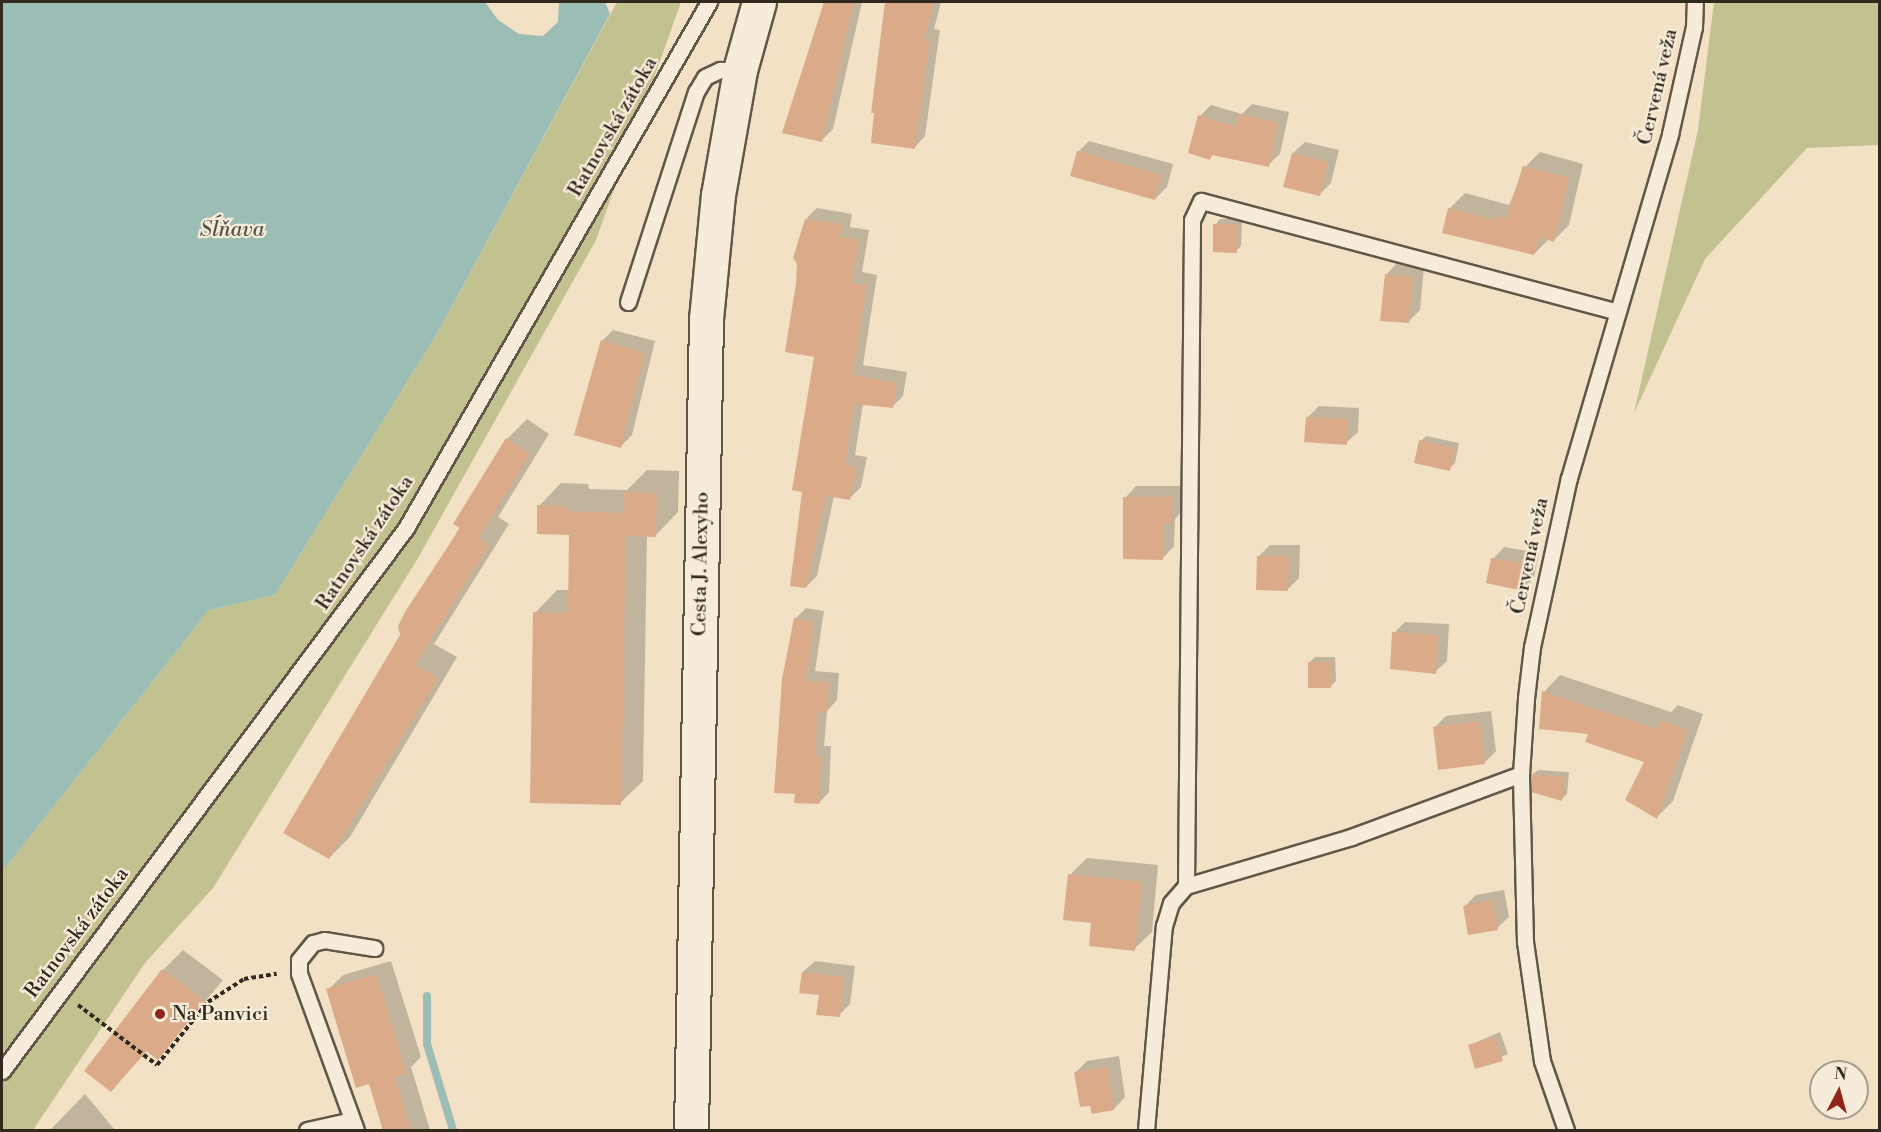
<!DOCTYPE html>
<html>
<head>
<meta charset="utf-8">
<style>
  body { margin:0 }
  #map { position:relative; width:1881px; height:1132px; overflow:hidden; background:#f2e1c5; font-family:"Libre Bodoni",serif }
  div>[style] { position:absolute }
  .green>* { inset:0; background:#c2c190 }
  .water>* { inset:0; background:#9bbdb5 }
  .shadow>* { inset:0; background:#0003 }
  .stream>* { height:8px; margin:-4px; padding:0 4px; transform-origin:4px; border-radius:4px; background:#9bbdb5 }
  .building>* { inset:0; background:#dbaa89 }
  .path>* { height:4px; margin-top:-2px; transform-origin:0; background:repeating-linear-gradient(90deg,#31291e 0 4.5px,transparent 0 7.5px) }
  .roads { filter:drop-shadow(2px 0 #615748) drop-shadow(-2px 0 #615748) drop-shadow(0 2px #615748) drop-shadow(0 -2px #615748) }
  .lane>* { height:15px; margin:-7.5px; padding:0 7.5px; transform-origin:7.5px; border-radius:7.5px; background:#f7ecd9 }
  .secondary>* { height:33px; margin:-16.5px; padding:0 16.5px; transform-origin:16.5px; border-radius:16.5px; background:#f7ecd9 }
  .dots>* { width:16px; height:16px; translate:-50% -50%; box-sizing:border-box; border:3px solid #f7ecd9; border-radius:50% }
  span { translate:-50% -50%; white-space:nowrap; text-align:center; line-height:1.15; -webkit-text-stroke:4.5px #f7ecd9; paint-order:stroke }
  .street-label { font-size:20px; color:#31291e }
  .poi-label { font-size:20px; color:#31291e }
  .left { translate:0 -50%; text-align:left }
  .water-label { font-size:21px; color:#51554b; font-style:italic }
  .frame { position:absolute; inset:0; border:3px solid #31291e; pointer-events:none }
  .north { position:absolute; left:1809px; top:1060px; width:60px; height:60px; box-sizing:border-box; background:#f7ecd9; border:2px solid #a89e8e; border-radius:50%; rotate:6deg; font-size:16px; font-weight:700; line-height:24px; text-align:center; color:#31291e }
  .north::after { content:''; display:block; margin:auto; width:21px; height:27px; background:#8f2418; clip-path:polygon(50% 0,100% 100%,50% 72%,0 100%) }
</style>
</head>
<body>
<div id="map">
  <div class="green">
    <i style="clip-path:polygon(617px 2px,681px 2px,596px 240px,418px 558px,213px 888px,145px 963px,33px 1130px,2px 1130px,2px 872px,209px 610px,275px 595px,438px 332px)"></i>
    <i style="clip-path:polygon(1714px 2px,1879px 2px,1879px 145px,1807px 148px,1705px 259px,1634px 413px,1698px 130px)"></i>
  </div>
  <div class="water">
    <i style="clip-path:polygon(2px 2px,485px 2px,498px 20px,519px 34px,543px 36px,558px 22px,559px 2px,605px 2px,610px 14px,438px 332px,275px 595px,209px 610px,2px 872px)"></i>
  </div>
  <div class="shadow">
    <i style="clip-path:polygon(826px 2px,862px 2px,833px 129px,822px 140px,784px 132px)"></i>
    <i style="clip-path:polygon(887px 2px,941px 2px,934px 29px,940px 30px,925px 136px,915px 147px,872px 111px)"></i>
    <i style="clip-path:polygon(1252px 104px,1289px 112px,1280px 154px,1268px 165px,1214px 154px,1210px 158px,1200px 116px,1211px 105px,1242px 114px)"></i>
    <i style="clip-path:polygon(1089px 141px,1173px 164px,1167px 187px,1155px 199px,1078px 152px)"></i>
    <i style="clip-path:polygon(1305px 142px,1339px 150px,1331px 183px,1319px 195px,1293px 153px)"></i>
    <i style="clip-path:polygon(1540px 152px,1583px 164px,1569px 225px,1554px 240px,1549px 239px,1534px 254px,1444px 232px,1450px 208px,1465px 193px,1509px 205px,1525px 167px)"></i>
    <i style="clip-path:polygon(817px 208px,852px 214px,850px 227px,869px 230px,862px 272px,877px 275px,863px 365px,907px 372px,903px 396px,892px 407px,863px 404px,855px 455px,867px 457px,861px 487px,850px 498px,834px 496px,817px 576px,806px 587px,803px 490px,816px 356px,806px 219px)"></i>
    <i style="clip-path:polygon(1220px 219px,1242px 219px,1241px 246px,1236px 251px,1215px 225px)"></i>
    <i style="clip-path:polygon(1397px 263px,1424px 266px,1420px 310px,1408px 322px,1386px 275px)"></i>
    <i style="clip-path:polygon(613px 330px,655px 341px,632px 435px,621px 446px,602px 341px)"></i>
    <i style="clip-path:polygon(1319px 406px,1359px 408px,1358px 432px,1346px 443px,1307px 418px)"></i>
    <i style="clip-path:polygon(527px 419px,549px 434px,498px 517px,509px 524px,434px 644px,457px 657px,350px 837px,329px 858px,401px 636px,507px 439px)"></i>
    <i style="clip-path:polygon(1426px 436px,1459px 443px,1455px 463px,1449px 469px,1421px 441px)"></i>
    <i style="clip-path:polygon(647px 470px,679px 471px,678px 512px,656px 535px,647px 535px,643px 781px,620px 803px,535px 613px,557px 590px,570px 590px,571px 533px,539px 506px,561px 483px,588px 484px,589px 489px,627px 490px)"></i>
    <i style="clip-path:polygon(1136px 486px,1183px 486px,1183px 510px,1175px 519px,1174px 546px,1163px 558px,1125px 498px)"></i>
    <i style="clip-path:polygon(1270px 545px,1300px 545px,1299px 578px,1288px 589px,1259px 556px)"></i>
    <i style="clip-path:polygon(1504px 547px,1539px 553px,1534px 578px,1523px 589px,1493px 559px)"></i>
    <i style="clip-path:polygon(806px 608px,824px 611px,815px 671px,839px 673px,837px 700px,827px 711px,824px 746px,831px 746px,829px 792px,819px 803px,795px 619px)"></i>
    <i style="clip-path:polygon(1405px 622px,1449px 624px,1447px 661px,1435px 672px,1394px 633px)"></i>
    <i style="clip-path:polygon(1315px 657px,1335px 657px,1336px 681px,1331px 686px,1309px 663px)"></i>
    <i style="clip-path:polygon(1560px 675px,1671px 712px,1678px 705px,1703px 714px,1673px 801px,1657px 817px,1646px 761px,1590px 732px,1541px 728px,1544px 692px)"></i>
    <i style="clip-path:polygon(1491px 711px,1496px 751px,1485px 762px,1434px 728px,1446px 716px)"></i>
    <i style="clip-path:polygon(1538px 770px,1569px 772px,1567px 794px,1562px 799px,1532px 775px)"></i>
    <i style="clip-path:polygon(1087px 858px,1158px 865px,1152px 932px,1134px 949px,1093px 922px,1070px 875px)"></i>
    <i style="clip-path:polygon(1504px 890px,1509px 917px,1497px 928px,1464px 907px,1476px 895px)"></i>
    <i style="clip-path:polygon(183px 950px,223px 980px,158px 1058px,148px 1050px,111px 1090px,86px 1071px,163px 970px)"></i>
    <i style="clip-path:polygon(391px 961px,421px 1057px,411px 1067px,430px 1130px,385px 1130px,370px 1082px,328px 990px,343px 975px)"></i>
    <i style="clip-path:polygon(815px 961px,855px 966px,850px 1004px,839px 1015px,803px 972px)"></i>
    <i style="clip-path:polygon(1500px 1032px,1508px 1054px,1476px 1067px,1470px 1045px)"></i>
    <i style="clip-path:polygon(1119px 1056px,1125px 1097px,1114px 1109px,1076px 1072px,1087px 1061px)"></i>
    <i style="clip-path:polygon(85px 1094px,115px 1130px,50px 1130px,54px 1126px)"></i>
  </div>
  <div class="stream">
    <i style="left:427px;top:996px;width:48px;rotate:90deg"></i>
    <i style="left:427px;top:1044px;width:90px;rotate:73.2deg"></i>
  </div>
  <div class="building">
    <i style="clip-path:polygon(824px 2px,854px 2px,822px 142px,782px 133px)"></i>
    <i style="clip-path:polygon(885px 2px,934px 2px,924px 39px,930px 40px,915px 149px,871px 143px,874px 113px,871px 113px)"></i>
    <i style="clip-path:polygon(1239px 114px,1278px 123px,1269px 167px,1212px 155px,1210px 160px,1188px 153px,1198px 115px,1237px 127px)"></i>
    <i style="clip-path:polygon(1077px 151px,1162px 175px,1155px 200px,1070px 176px)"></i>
    <i style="clip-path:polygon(1292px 153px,1328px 162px,1320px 196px,1283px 187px)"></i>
    <i style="clip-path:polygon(1523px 166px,1569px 178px,1554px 242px,1540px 237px,1534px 255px,1442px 233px,1448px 208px,1495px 220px,1496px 216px,1506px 219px)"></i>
    <i style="clip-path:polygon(805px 219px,842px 224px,840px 237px,859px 240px,852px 283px,867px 285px,853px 375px,897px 383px,893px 408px,854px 404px,845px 465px,857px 467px,850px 500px,826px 496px,806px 588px,790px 586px,802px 492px,792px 490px,814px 357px,785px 352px,796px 283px,797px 264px,793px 258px)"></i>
    <i style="clip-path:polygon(1213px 224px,1237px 224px,1237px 253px,1213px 252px)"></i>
    <i style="clip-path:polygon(1385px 274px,1413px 277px,1409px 323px,1380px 321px)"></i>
    <i style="clip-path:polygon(601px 340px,645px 353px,621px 448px,574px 435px)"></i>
    <i style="clip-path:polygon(1306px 417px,1348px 419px,1347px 445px,1304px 442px)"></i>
    <i style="clip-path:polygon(506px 438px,530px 454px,479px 538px,489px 545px,415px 665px,438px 678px,329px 859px,283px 833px,400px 635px,398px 626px,405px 612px,460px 528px,453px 524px)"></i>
    <i style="clip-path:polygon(1419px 440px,1455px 448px,1450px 471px,1414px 463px)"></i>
    <i style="clip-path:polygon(623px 492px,657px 493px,656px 537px,626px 536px,621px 805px,530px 803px,533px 612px,568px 613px,569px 535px,537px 534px,537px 505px,566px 506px,567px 511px,623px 513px)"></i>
    <i style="clip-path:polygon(1123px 497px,1173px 497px,1172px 523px,1164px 523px,1163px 560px,1123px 559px)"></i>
    <i style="clip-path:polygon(1257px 556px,1289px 556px,1288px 591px,1256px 590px)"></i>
    <i style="clip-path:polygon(1491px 558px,1528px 564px,1523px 591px,1486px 583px)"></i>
    <i style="clip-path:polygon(794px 618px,814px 621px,806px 681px,829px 683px,827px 713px,818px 712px,815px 756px,821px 756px,819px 804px,794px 803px,795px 794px,774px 793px,782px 679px)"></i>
    <i style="clip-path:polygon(1392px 632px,1438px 635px,1436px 674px,1390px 669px)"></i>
    <i style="clip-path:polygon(1308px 662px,1331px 662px,1331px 688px,1308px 688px)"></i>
    <i style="clip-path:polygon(1542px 691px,1657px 729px,1660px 720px,1688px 730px,1657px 819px,1625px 800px,1644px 762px,1585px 742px,1588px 734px,1539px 729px)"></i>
    <i style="clip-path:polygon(1480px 721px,1485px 764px,1438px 770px,1433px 727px)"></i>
    <i style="clip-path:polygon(1531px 774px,1565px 777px,1562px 801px,1531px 792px)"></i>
    <i style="clip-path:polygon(1068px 874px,1142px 882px,1135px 951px,1089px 946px,1091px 923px,1063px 920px)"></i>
    <i style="clip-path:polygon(1493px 900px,1498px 930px,1468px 935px,1463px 906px)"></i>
    <i style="clip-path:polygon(162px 969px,204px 1001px,158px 1060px,146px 1051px,111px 1092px,84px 1071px)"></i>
    <i style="clip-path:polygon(802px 972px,844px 977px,840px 1017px,816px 1015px,819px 995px,799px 993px)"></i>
    <i style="clip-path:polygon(376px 974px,407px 1073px,395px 1077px,411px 1131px,383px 1131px,369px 1084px,356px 1088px,326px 989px)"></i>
    <i style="clip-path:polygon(1495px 1037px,1503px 1061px,1475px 1069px,1468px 1045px)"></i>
    <i style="clip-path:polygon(1108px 1067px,1114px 1110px,1092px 1114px,1090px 1106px,1080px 1107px,1074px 1072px)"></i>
  </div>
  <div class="path">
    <i style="left:78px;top:1005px;width:99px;rotate:37.2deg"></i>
    <i style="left:157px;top:1065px;width:81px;rotate:-51deg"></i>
    <i style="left:208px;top:1002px;width:43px;rotate:-32.6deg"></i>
    <i style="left:244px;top:979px;width:33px;rotate:-9deg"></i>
  </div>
  <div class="roads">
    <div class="lane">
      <i style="left:628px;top:302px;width:221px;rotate:-72.1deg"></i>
      <i style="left:696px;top:92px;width:17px;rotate:-59deg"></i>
      <i style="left:705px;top:77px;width:17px;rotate:-25deg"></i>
      <i style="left:720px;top:70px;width:20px"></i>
      <i style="left:1186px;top:886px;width:666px;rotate:-89.48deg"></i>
      <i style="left:1192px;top:220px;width:21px;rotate:-65deg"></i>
      <i style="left:1201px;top:201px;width:431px;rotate:14.9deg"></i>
      <i style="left:2px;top:1071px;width:677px;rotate:-53.35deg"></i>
      <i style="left:406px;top:528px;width:607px;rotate:-60.06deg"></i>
      <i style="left:307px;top:1130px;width:46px;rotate:-12.5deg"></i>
      <i style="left:356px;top:1130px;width:167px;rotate:-110deg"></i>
      <i style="left:299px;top:973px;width:13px;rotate:-90deg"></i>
      <i style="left:299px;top:960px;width:22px;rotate:-51deg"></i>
      <i style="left:313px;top:943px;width:11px;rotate:-15deg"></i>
      <i style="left:324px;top:940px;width:51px;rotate:9.1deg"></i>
      <i style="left:1146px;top:1130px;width:205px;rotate:-85deg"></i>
      <i style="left:1164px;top:926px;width:24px;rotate:-73deg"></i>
      <i style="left:1171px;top:903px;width:23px;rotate:-49deg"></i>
      <i style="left:1186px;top:886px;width:172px;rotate:-16.5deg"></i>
      <i style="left:1351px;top:837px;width:181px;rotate:-20.3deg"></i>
      <i style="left:1566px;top:1130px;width:73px;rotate:-109.2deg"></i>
      <i style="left:1542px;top:1061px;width:120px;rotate:-98.1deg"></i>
      <i style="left:1525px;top:942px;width:168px;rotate:-91.4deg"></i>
      <i style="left:1521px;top:774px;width:76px;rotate:-86.2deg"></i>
      <i style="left:1526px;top:698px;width:51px;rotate:-83.3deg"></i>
      <i style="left:1532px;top:647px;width:173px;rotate:-77.7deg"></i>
      <i style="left:1569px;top:478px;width:359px;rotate:-73.6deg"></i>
      <i style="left:1670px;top:134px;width:110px;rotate:-77.4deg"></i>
      <i style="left:1694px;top:27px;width:25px;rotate:-88deg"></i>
    </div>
    <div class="secondary">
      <i style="left:691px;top:1130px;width:811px;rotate:-88.94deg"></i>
      <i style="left:706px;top:319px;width:125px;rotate:-84.5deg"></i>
      <i style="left:718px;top:195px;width:127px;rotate:-80deg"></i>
      <i style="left:740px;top:70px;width:71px;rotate:-74.4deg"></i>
    </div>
  </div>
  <div class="dots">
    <i style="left:160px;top:1014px;background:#8f2418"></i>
  </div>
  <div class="street-label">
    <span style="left:1658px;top:87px;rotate:-77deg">Červená veža</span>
    <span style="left:613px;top:127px;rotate:-60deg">Ratnovská zátoka</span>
    <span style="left:365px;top:543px;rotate:-56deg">Ratnovská zátoka</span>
    <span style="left:1530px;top:556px;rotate:-78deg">Červená veža</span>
    <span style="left:701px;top:564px;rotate:-89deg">Cesta J. Alexyho</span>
    <span style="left:77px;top:933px;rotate:-53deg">Ratnovská zátoka</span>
  </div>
  <div class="poi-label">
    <span class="left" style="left:172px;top:1014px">Na Panvici</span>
  </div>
  <div class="water-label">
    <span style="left:232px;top:230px">Sĺňava</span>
  </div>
  <div class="frame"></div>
  <div class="north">N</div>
</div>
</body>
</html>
